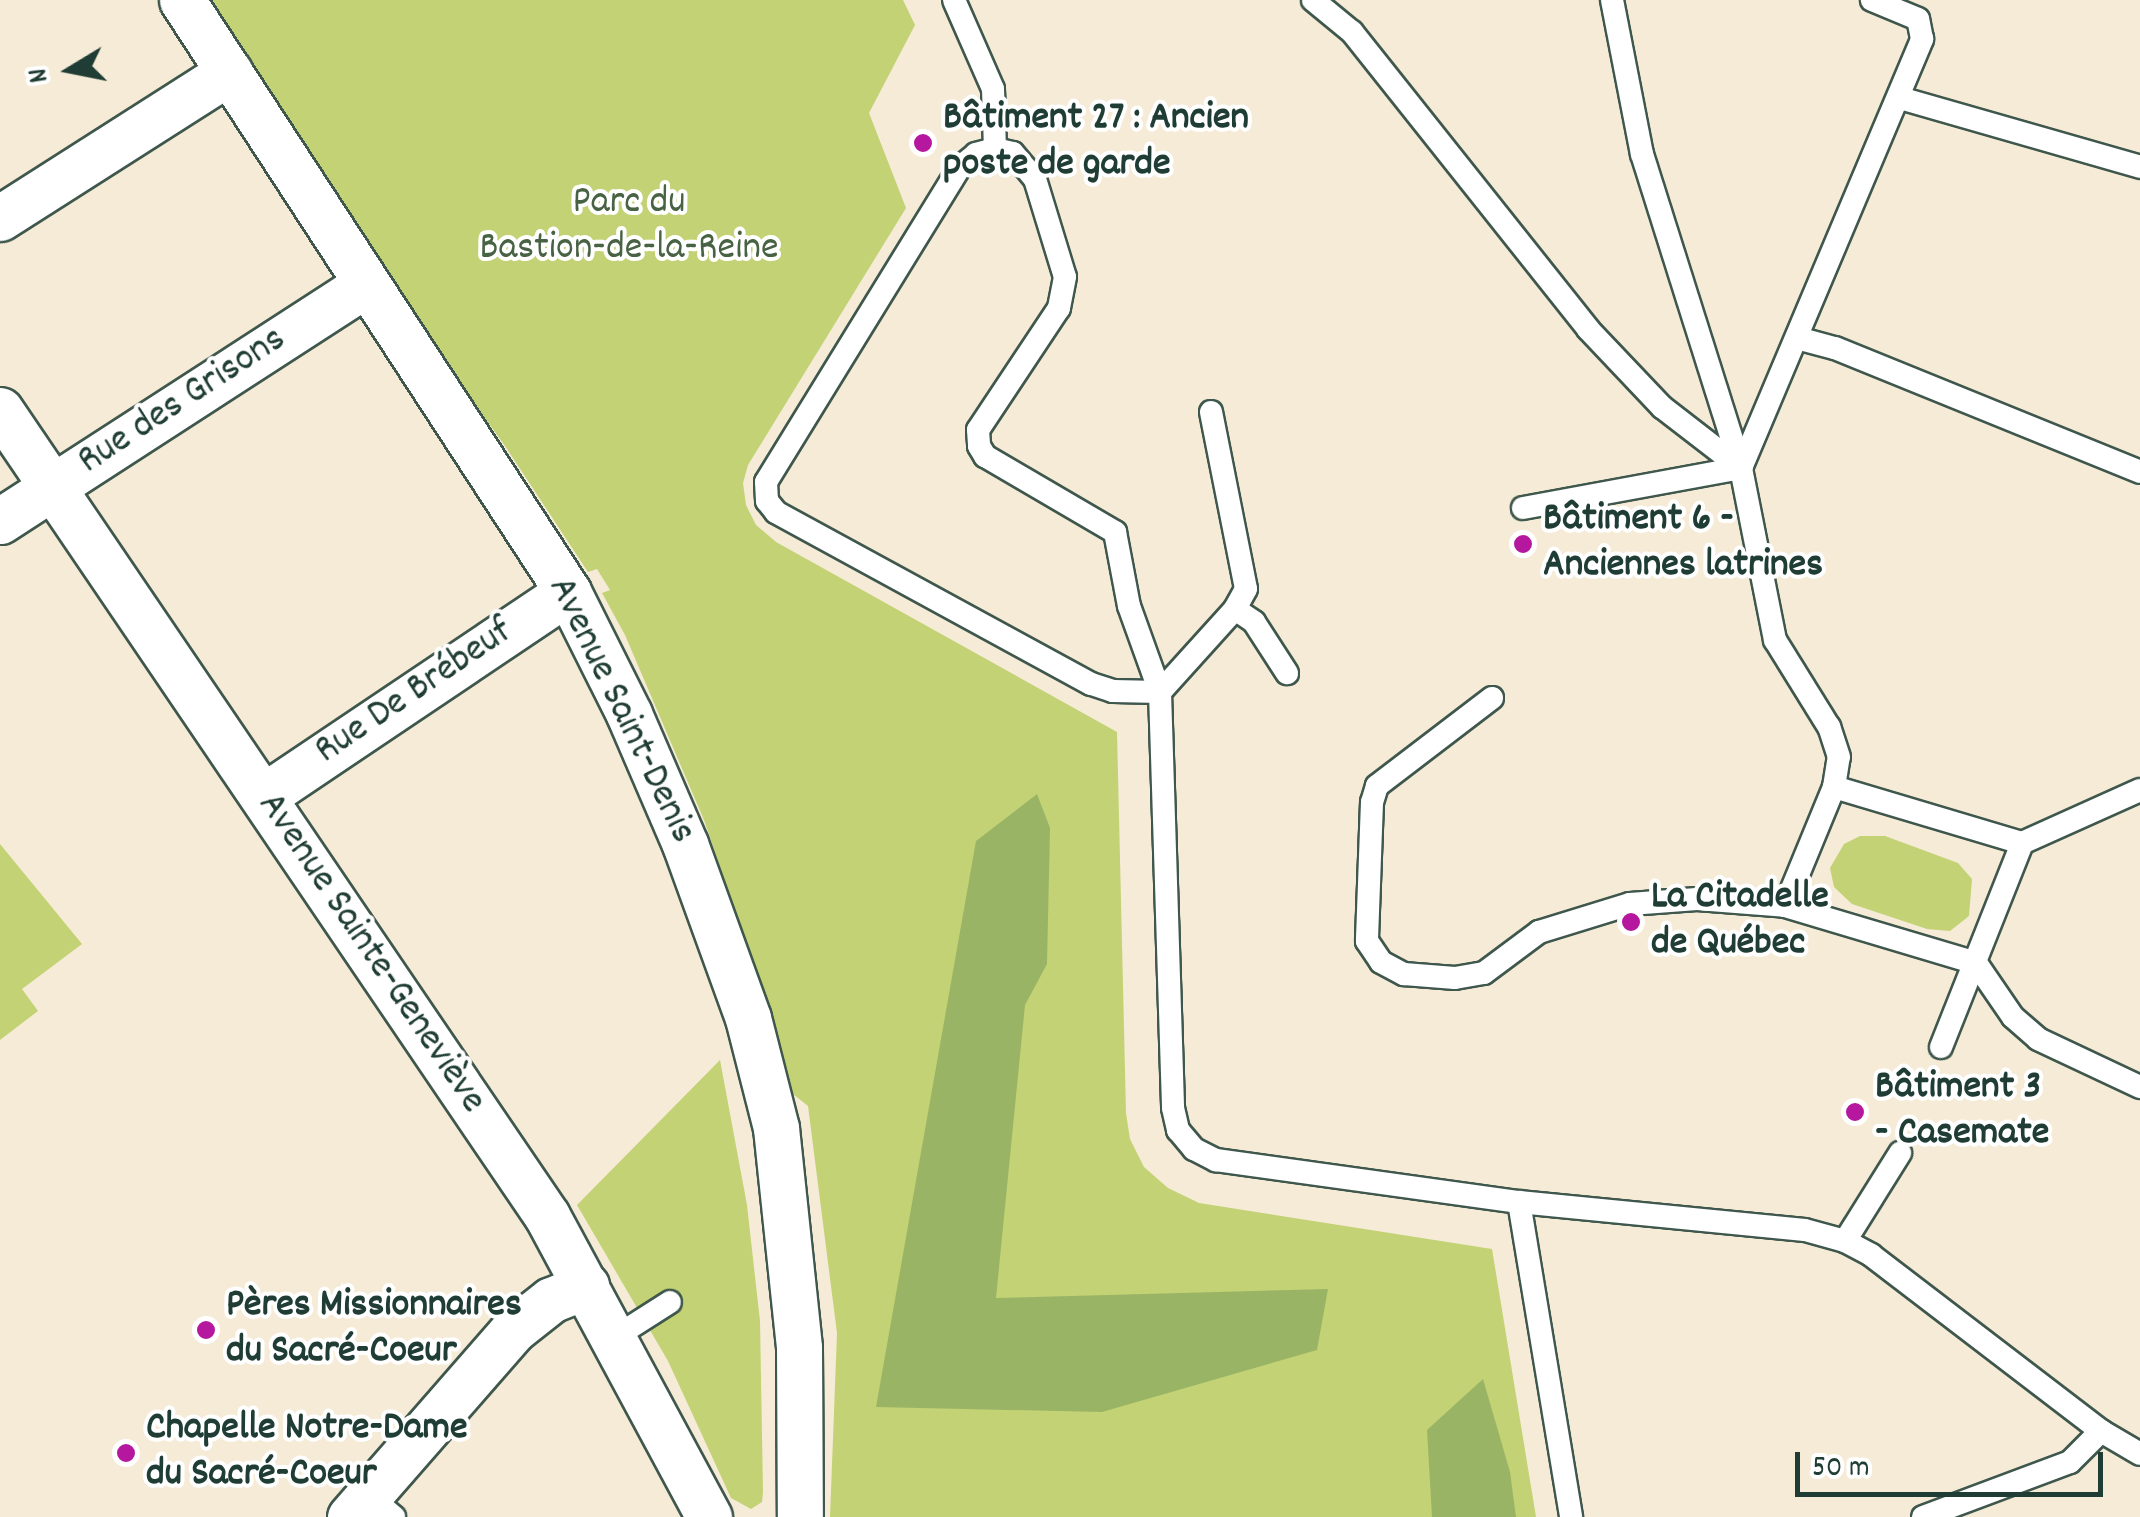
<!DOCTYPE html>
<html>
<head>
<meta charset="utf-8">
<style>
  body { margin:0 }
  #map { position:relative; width:2140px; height:1517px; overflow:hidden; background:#f5ebd7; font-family:Dekko,sans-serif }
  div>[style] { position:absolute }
  .green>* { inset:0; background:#c3d274 }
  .forest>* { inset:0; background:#9ab466 }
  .roads { filter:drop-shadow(2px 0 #3f574c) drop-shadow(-2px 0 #3f574c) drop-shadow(0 2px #3f574c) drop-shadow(0 -2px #3f574c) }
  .service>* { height:22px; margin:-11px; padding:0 11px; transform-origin:11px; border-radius:11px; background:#fff }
  .minor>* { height:45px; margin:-22.5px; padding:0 22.5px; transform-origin:22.5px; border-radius:22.5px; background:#fff }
  .dots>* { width:28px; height:28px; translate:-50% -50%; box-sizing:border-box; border:5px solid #fff; border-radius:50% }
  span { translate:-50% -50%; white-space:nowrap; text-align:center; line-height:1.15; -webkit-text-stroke:8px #fff; paint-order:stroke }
  .poi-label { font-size:40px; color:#1f3d34; font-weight:700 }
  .left { translate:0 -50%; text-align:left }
  .park-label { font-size:40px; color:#486244 }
  .street-label { font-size:40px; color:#1f3d34 }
  .north { position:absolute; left:20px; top:20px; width:100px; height:100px; -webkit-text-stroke:8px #fff; paint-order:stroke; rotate:260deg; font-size:28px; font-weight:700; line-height:40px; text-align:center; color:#1f3d34 }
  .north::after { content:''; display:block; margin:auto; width:35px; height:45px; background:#1f3d34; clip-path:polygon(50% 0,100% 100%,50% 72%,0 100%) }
  .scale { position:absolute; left:1795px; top:1452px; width:308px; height:45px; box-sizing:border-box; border:5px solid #1f3d34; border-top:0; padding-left:12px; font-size:30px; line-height:35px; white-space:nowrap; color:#1f3d34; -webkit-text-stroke:8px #fff; paint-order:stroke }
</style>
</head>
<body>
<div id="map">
  <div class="green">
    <i style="clip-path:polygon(199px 0,903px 0,915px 25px,869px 113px,906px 208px,748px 465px,743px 483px,746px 505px,756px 525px,776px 542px,1117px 732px,1126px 1113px,1130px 1139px,1144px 1167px,1168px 1188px,1199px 1203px,1492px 1249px,1536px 1517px,830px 1517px,837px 1333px,808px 1106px,788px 1090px,775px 1029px,704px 820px,625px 635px,602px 593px,610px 590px,597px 569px,588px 572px,505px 446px,362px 246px)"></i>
    <i style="clip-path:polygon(1860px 836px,1885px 836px,1958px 863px,1972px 879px,1969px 916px,1950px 931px,1927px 929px,1852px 904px,1834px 887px,1830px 868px,1844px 844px)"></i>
    <i style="clip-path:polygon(0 844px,82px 944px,22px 989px,38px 1011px,0 1040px)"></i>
    <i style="clip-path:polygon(720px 1060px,747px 1205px,760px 1321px,763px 1492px,762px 1502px,751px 1509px,731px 1498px,668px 1361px,577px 1205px)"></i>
  </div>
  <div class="forest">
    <i style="clip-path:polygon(1037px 794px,1050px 828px,1047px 964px,1025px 1005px,996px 1298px,1328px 1289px,1317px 1350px,1102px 1412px,876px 1407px,976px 841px)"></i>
    <i style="clip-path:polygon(1483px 1379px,1510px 1472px,1516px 1517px,1432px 1517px,1427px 1430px)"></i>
  </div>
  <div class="roads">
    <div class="service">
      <i style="left:954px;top:0;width:97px;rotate:66.3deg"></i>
      <i style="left:993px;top:89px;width:60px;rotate:88.1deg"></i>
      <i style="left:1313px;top:0;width:50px;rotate:39.4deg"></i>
      <i style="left:1352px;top:32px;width:379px;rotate:51.5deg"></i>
      <i style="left:1588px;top:329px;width:108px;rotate:46.5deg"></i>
      <i style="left:1662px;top:407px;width:100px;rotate:37.7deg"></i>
      <i style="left:1612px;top:0;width:157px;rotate:79deg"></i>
      <i style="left:1642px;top:154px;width:329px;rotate:72.5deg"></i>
      <i style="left:1900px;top:98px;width:250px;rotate:16deg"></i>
      <i style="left:1797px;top:338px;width:39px;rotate:15deg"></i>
      <i style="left:1835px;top:348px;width:329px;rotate:22.1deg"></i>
      <i style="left:1211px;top:412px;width:180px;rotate:78.8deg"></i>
      <i style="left:1246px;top:589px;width:23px;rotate:119deg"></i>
      <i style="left:1235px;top:609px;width:112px;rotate:132.1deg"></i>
      <i style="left:1160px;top:692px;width:47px;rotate:-178.8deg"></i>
      <i style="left:1113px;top:691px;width:23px;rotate:-162deg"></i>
      <i style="left:1091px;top:684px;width:359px;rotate:-151.4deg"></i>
      <i style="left:776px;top:512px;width:14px;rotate:-129deg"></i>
      <i style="left:767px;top:501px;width:19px;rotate:-93deg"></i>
      <i style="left:766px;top:482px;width:369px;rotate:-58.4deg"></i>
      <i style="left:959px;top:168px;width:22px;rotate:-39deg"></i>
      <i style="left:976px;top:154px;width:20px;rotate:-15deg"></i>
      <i style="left:995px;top:149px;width:18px;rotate:13deg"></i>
      <i style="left:1013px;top:153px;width:34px;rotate:50deg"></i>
      <i style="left:1035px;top:179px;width:102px;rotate:73deg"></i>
      <i style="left:1065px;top:277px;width:32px;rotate:101deg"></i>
      <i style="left:1059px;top:308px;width:146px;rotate:123.6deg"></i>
      <i style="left:978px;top:430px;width:16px;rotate:86deg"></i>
      <i style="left:979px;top:446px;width:12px;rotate:59deg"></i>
      <i style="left:985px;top:456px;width:151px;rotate:30.3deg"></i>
      <i style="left:1115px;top:532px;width:75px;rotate:79.3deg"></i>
      <i style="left:1129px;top:606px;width:91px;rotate:70.2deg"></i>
      <i style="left:1160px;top:692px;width:416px;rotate:88.2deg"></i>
      <i style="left:1173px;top:1108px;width:23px;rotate:77deg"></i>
      <i style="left:1178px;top:1130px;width:25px;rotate:50deg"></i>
      <i style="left:1194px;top:1149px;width:25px;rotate:27deg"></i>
      <i style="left:1216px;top:1160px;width:306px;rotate:7.9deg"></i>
      <i style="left:1519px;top:1202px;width:287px;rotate:5.6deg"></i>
      <i style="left:1805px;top:1230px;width:41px;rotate:15.4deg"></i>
      <i style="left:1845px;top:1241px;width:30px;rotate:28deg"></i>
      <i style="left:1871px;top:1255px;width:290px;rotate:37.4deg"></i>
      <i style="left:2101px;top:1431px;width:45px;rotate:30.5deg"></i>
      <i style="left:1523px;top:508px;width:222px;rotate:-10.4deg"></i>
      <i style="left:1235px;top:609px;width:23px;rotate:34deg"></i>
      <i style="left:1254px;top:622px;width:61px;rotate:57.1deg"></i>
      <i style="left:1492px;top:698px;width:145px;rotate:142.6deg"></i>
      <i style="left:1377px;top:786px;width:17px;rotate:107deg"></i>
      <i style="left:1372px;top:802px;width:139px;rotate:92.1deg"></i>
      <i style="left:1367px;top:941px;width:25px;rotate:56deg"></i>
      <i style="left:1381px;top:962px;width:26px;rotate:28deg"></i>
      <i style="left:1404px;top:974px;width:51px;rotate:4.5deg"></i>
      <i style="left:1455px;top:978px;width:29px;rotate:-10deg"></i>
      <i style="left:1484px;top:973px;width:69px;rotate:-36.7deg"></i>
      <i style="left:1539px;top:932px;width:95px;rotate:-17.1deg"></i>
      <i style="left:1630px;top:904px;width:67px;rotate:-4.3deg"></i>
      <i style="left:1697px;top:899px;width:88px;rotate:4.5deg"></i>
      <i style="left:1785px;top:906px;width:199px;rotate:16.6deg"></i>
      <i style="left:1976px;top:963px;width:65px;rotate:55.6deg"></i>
      <i style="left:2013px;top:1017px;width:33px;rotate:41deg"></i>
      <i style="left:2038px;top:1039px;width:113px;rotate:25.2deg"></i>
      <i style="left:1834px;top:787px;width:196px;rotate:16.6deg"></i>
      <i style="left:1785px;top:906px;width:129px;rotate:-67.6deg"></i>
      <i style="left:1834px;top:787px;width:30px;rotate:-81deg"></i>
      <i style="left:1839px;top:757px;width:32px;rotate:-108deg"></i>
      <i style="left:1829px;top:727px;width:102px;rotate:-121.8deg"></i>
      <i style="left:1775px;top:640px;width:175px;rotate:-101.2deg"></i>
      <i style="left:1741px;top:468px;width:466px;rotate:-67.1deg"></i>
      <i style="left:1922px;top:39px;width:20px;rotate:-101deg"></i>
      <i style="left:1918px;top:19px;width:50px;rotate:-157.6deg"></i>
      <i style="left:1941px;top:1047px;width:219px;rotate:-68.3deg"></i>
      <i style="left:2022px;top:843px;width:129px;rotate:-24.2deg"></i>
      <i style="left:1519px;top:1202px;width:319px;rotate:80.6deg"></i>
      <i style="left:1845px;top:1241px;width:104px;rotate:-58deg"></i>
      <i style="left:615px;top:1337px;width:65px;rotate:-32.5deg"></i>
      <i style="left:368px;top:1495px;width:34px;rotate:40deg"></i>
      <i style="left:1923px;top:1517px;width:157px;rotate:-20.5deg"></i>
      <i style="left:2070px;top:1462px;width:44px;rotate:-45deg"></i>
    </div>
    <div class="minor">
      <i style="left:182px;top:0;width:707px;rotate:56.89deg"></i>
      <i style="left:568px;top:592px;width:136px;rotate:63.4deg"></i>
      <i style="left:629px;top:714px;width:142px;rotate:66.7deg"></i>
      <i style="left:685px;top:844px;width:185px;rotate:70.1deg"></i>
      <i style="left:748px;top:1018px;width:114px;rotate:75.7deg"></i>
      <i style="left:776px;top:1128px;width:221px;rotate:84deg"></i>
      <i style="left:799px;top:1348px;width:169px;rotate:89.7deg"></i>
      <i style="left:0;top:218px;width:272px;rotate:-32.5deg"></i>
      <i style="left:0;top:410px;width:974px;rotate:55.84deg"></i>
      <i style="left:547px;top:1216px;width:342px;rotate:61.7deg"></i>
      <i style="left:0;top:521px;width:436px;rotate:-32.9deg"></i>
      <i style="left:264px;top:796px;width:366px;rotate:-33.9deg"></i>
      <i style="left:350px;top:1517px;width:248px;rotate:-48.9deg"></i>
      <i style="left:513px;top:1330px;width:48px;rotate:-38.3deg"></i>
      <i style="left:551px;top:1300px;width:38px;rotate:-22deg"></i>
    </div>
  </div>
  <div class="dots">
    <i style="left:923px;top:143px;background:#b5179e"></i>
    <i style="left:1523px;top:544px;background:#b5179e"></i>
    <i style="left:1631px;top:922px;background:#b5179e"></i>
    <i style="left:1855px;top:1112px;background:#b5179e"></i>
    <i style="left:206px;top:1330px;background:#b5179e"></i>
    <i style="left:126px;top:1453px;background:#b5179e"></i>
  </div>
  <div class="poi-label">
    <span class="left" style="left:943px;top:143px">Bâtiment 27 : Ancien<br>poste de garde</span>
    <span class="left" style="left:1543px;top:544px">Bâtiment 6 -<br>Anciennes latrines</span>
    <span class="left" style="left:1651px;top:922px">La Citadelle<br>de Québec</span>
    <span class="left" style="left:1875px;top:1112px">Bâtiment 3<br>- Casemate</span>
    <span class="left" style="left:226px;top:1330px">Pères Missionnaires<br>du Sacré-Coeur</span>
    <span class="left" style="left:146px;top:1453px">Chapelle Notre-Dame<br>du Sacré-Coeur</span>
  </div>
  <div class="park-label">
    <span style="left:629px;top:227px">Parc du<br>Bastion-de-la-Reine</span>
  </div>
  <div class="street-label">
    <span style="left:183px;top:402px;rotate:-33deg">Rue des Grisons</span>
    <span style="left:415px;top:693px;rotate:-34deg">Rue De Brébeuf</span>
    <span style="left:620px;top:711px;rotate:64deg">Avenue Saint-Denis</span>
    <span style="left:370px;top:954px;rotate:56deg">Avenue Sainte-Geneviève</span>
  </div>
  <div class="north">N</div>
  <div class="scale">50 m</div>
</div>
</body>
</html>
